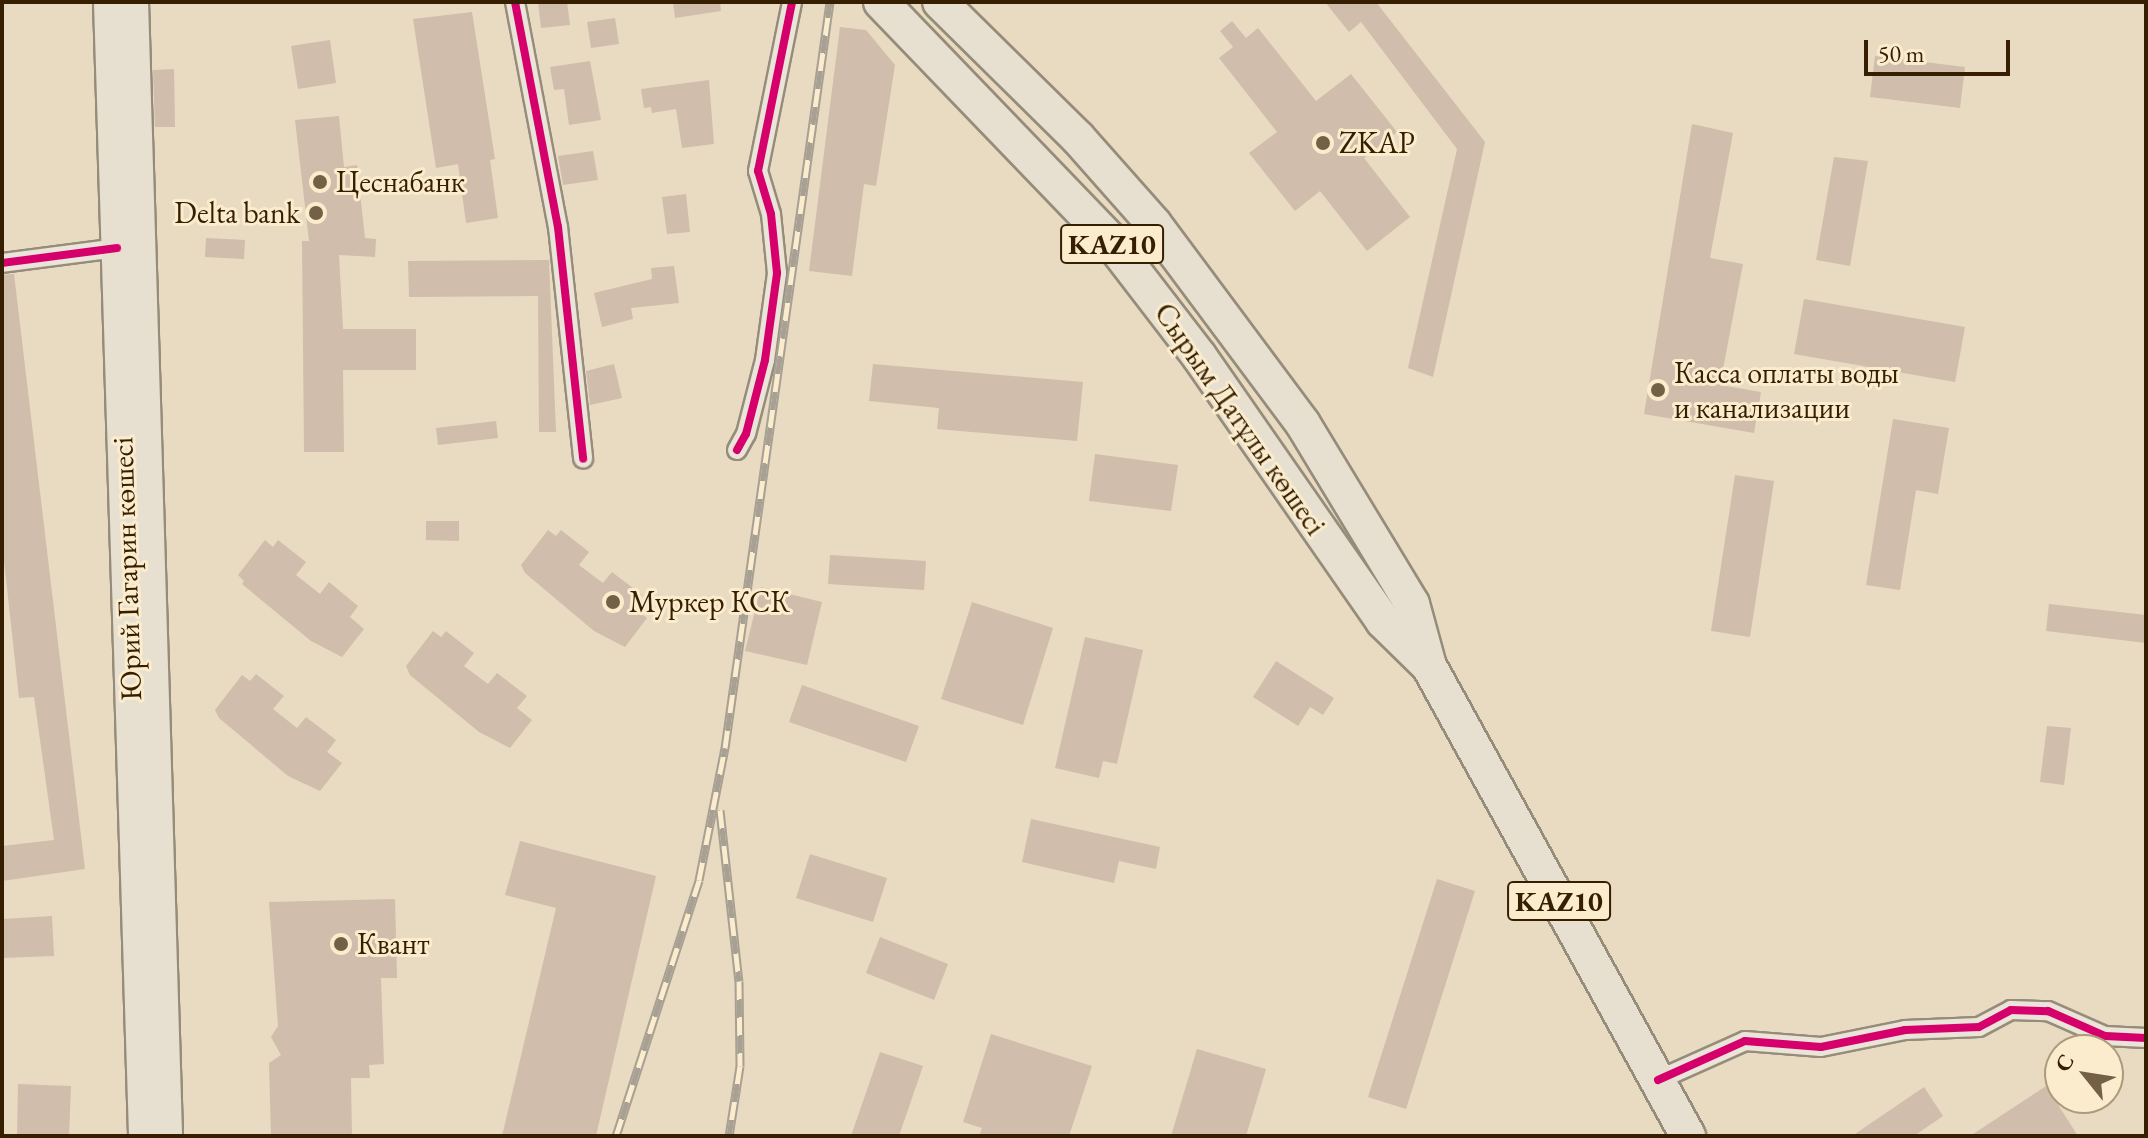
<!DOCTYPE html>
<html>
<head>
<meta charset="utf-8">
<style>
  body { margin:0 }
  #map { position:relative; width:2148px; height:1138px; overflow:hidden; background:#e8dbc2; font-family:"EB Garamond",serif }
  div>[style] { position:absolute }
  .building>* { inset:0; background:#d0bdab }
  .roads { filter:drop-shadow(2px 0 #968c7a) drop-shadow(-2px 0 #968c7a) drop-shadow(0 2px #968c7a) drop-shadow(0 -2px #968c7a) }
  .street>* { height:18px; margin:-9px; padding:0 9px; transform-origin:9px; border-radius:9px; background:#ebe4d8 }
  .primary>* { height:28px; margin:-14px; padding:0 14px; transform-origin:14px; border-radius:14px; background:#e7e0d1 }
  .highway>* { height:34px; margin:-17px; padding:0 17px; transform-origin:17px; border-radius:17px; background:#e7e0d1 }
  .rail>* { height:9px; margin-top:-4.5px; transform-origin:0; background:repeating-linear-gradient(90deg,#faeccd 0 18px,#a7a093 0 36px); box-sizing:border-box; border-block:2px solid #a7a093 }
  .cycleway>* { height:8px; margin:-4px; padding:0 4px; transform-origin:4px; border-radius:4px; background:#d6006c }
  .dots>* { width:22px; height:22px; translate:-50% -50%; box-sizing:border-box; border:4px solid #faeccd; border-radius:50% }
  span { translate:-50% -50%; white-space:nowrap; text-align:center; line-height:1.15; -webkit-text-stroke:6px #faeccd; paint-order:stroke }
  .shield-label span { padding:2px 6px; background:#faeccd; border:2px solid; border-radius:6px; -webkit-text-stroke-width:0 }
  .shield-label { font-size:28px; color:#361e00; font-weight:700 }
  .poi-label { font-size:30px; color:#361e00 }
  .left { translate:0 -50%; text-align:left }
  .right { translate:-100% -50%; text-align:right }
  .street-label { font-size:30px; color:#361e00 }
  .frame { position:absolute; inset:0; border:4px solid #361e00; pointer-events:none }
  .north { position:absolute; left:2044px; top:1034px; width:80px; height:80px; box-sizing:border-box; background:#faeccd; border:2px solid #ac9a7b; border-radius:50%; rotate:300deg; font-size:22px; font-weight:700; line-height:32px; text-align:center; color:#361e00 }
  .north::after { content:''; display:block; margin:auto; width:28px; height:36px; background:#746044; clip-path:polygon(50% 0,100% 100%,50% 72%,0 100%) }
  .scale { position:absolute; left:1864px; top:40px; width:146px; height:36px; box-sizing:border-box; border:4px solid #361e00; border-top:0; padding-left:10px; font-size:24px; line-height:28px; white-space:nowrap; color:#361e00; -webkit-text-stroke:6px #faeccd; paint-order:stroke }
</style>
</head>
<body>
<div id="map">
  <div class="building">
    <i style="clip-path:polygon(538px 2px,567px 2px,570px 25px,541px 28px)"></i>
    <i style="clip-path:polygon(673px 2px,720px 2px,721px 11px,675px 18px)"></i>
    <i style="clip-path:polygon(1325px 2px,1376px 2px,1485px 142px,1433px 377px,1408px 368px,1457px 149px,1361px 22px,1349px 32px)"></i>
    <i style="clip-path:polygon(472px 12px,495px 159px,490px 160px,498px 218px,466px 223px,458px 164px,436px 168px,413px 19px)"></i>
    <i style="clip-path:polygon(615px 18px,619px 44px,591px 48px,587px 22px)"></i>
    <i style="clip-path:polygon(1232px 21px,1246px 38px,1258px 28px,1316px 101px,1351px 74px,1397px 132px,1364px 158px,1410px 217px,1367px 251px,1320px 191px,1295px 211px,1249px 153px,1277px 132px,1219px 58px,1233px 47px,1220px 31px)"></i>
    <i style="clip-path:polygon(840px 27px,866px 30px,895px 65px,876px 186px,864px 184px,852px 276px,809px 271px)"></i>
    <i style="clip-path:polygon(330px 40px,336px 83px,298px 89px,291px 46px)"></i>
    <i style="clip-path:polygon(1875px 56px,1965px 67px,1960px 108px,1870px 97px)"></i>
    <i style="clip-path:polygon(590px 61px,601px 120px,569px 125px,564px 89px,554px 90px,550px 67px)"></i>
    <i style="clip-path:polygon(174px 69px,175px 127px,155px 127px,153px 70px)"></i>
    <i style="clip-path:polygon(709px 80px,714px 144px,682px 148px,676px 109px,652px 113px,651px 107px,644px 108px,641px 89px)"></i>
    <i style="clip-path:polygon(339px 116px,344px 167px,357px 165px,365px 238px,376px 239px,375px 257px,339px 255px,343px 329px,416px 329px,416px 370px,343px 370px,344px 452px,304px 452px,302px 241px,309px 241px,295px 120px)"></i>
    <i style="clip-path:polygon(1692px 124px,1733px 133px,1710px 258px,1743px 264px,1720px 385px,1761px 392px,1754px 433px,1644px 414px)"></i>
    <i style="clip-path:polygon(593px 151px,598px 180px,563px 185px,558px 156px)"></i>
    <i style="clip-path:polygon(1834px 157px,1868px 161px,1850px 266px,1816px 260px)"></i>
    <i style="clip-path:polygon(686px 194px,690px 232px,667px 234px,662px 197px)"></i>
    <i style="clip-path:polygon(206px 238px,245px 240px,244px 259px,205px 257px)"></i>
    <i style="clip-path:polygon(549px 260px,556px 432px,539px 432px,538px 296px,409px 297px,408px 261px)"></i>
    <i style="clip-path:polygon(674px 266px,679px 303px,631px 308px,633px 319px,602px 327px,594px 293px,652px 279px,651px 268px)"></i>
    <i style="clip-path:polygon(14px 274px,85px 869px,2px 881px,2px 846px,54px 840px,34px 697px,19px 698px,2px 542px,2px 275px)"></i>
    <i style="clip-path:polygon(1804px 299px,1965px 327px,1955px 382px,1794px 354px)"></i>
    <i style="clip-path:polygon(614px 364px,622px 398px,590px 405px,586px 371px)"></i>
    <i style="clip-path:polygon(873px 364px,1083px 382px,1077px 441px,937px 429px,939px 408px,869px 401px)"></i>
    <i style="clip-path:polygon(1893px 419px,1949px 428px,1938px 494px,1916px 490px,1900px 590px,1866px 585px)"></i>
    <i style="clip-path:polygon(496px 421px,498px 438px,438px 445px,436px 428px)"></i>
    <i style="clip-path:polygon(1095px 454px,1178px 465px,1171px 511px,1089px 501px)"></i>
    <i style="clip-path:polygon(1735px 475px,1774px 481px,1750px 637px,1711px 631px)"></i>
    <i style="clip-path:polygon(426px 521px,459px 521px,459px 541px,426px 540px)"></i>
    <i style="clip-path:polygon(548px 530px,556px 536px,561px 530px,589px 552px,579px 565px,603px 583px,612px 572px,642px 595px,632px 607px,647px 618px,625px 647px,594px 631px,525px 573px,521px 565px)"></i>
    <i style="clip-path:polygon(265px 540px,273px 547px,278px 540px,306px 562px,296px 575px,320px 594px,329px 582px,358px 606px,350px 617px,364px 629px,342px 657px,311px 641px,242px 584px,244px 581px,238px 575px)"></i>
    <i style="clip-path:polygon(830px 555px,926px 561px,924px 590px,828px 584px)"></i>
    <i style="clip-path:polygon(761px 587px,822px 602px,807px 665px,745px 651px)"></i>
    <i style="clip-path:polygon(972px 602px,1053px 628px,1023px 725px,941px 699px)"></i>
    <i style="clip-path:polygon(2049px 604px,2146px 615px,2146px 643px,2046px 631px)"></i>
    <i style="clip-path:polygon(433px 631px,441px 637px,446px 631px,474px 653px,464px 666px,488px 684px,497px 673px,527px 696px,517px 708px,532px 720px,510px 748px,479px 732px,410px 675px,406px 666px)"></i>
    <i style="clip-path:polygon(1085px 637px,1143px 650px,1117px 764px,1103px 761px,1099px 778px,1055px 768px)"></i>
    <i style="clip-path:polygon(1276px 661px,1334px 698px,1323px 715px,1310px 707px,1298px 726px,1253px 697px)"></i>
    <i style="clip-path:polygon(256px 674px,284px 696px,273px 709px,297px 728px,306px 717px,336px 740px,327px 752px,342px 763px,320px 791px,288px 776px,219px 718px,215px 710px,242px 675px,250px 681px)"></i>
    <i style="clip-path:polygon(802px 685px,919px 726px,906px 762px,789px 722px)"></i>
    <i style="clip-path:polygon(2047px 726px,2071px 728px,2064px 785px,2040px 782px)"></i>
    <i style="clip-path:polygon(1031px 819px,1160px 847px,1156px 869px,1119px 861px,1114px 883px,1022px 862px)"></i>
    <i style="clip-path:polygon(520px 841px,656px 876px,596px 1136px,502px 1136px,556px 908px,505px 895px)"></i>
    <i style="clip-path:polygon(810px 854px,887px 878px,873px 922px,796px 898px)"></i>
    <i style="clip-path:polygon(1437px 879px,1475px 891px,1406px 1109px,1368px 1097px)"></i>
    <i style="clip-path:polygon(395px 899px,397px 978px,381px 978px,384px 1064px,369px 1065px,370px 1078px,351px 1078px,352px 1136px,271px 1136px,269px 1063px,281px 1055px,271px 1037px,278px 1026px,269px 902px)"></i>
    <i style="clip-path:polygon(52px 916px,54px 956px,2px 958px,2px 919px)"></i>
    <i style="clip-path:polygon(880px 937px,948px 964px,934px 1000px,866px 973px)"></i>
    <i style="clip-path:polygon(991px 1034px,1092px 1066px,1069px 1136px,979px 1136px,982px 1128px,963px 1122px)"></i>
    <i style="clip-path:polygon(1197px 1049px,1266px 1069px,1246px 1136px,1171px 1136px)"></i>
    <i style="clip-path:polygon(880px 1052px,923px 1066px,899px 1136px,851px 1136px)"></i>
    <i style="clip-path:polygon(18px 1084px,71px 1086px,69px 1136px,17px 1136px)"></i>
    <i style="clip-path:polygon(2046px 1086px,2078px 1136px,1970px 1136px)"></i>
    <i style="clip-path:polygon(1924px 1087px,1943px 1116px,1914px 1136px,1852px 1136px)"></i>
  </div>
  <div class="roads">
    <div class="street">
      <i style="left:515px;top:2px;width:229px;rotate:79.2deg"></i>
      <i style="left:558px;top:227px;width:233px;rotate:83.8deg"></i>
      <i style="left:2px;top:263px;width:116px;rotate:-7.4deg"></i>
      <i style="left:737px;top:450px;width:18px;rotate:-61deg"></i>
      <i style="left:746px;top:434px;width:76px;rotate:-75.6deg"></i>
      <i style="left:765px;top:360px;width:88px;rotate:-82.1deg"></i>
      <i style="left:777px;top:273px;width:59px;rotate:-95.8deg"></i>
      <i style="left:771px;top:214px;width:45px;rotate:-106.8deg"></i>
      <i style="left:758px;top:171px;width:172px;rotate:-78.6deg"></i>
      <i style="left:1658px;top:1080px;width:95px;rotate:-24.1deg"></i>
      <i style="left:1745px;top:1041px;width:76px;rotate:4.5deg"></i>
      <i style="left:1821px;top:1047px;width:86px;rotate:-11.4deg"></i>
      <i style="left:1905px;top:1030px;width:74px;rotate:-2.3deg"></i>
      <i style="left:1979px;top:1027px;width:36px;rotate:-28deg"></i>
      <i style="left:2011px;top:1010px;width:37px;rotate:2deg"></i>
      <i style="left:2048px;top:1011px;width:62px;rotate:23.7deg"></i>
      <i style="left:2105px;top:1036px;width:41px;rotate:2.8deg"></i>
    </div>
    <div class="primary">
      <i style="left:108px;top:2px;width:1135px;rotate:88.23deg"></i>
      <i style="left:134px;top:2px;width:1135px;rotate:88.28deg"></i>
    </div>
    <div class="highway">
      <i style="left:881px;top:2px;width:329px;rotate:46.1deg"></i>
      <i style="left:1109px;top:239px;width:148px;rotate:52.4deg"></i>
      <i style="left:1199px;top:356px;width:323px;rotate:55.2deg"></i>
      <i style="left:1383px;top:621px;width:64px;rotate:44.4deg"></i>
      <i style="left:940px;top:2px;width:194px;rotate:44.6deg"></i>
      <i style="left:1078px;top:138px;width:115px;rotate:48.5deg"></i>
      <i style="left:1154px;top:224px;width:249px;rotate:53.3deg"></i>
      <i style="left:1303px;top:424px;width:210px;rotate:58.8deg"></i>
      <i style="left:1412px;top:604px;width:64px;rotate:74.7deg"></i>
      <i style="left:1429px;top:666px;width:537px;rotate:61.14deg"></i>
    </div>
  </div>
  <div class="rail">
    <i style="left:720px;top:810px;width:172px;rotate:83.7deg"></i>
    <i style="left:739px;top:981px;width:85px;rotate:89.3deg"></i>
    <i style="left:740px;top:1066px;width:71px;rotate:98.9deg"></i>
    <i style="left:616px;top:1136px;width:269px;rotate:-72deg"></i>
    <i style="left:699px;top:880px;width:135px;rotate:-78.9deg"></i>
    <i style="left:725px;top:748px;width:753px;rotate:-81.99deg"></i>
  </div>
  <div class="cycleway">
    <i style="left:515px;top:2px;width:229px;rotate:79.2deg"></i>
    <i style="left:558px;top:227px;width:233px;rotate:83.8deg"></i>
    <i style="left:2px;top:263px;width:116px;rotate:-7.4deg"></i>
    <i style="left:737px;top:450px;width:18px;rotate:-61deg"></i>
    <i style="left:746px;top:434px;width:76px;rotate:-75.6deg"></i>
    <i style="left:765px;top:360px;width:88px;rotate:-82.1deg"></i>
    <i style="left:777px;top:273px;width:59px;rotate:-95.8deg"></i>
    <i style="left:771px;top:214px;width:45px;rotate:-106.8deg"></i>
    <i style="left:758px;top:171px;width:172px;rotate:-78.6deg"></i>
    <i style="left:1658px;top:1080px;width:95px;rotate:-24.1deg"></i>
    <i style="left:1745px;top:1041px;width:76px;rotate:4.5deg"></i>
    <i style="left:1821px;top:1047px;width:86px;rotate:-11.4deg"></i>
    <i style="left:1905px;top:1030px;width:74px;rotate:-2.3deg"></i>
    <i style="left:1979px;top:1027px;width:36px;rotate:-28deg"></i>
    <i style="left:2011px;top:1010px;width:37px;rotate:2deg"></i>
    <i style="left:2048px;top:1011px;width:62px;rotate:23.7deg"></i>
    <i style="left:2105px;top:1036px;width:41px;rotate:2.8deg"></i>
  </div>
  <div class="dots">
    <i style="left:1323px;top:143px;background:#746044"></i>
    <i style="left:320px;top:182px;background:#746044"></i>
    <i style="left:316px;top:213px;background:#746044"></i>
    <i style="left:1658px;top:390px;background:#746044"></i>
    <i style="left:613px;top:602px;background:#746044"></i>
    <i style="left:341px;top:944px;background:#746044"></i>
  </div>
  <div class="shield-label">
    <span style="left:1112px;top:244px">KAZ10</span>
    <span style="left:1559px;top:901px">KAZ10</span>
  </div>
  <div class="poi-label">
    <span class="left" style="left:1339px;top:143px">ZKAP</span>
    <span class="left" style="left:336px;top:182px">Цеснабанк</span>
    <span class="right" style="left:300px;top:213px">Delta bank</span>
    <span class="left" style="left:1674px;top:390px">Касса оплаты воды<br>и канализации</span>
    <span class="left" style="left:629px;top:602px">Муркер КСК</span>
    <span class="left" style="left:357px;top:944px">Квант</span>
  </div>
  <div class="street-label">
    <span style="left:1240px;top:419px;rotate:55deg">Сырым Датұлы көшесі</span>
    <span style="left:127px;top:569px;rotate:-92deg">Юрий Гагарин көшесі</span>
  </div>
  <div class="frame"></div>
  <div class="north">С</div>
  <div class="scale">50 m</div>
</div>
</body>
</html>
